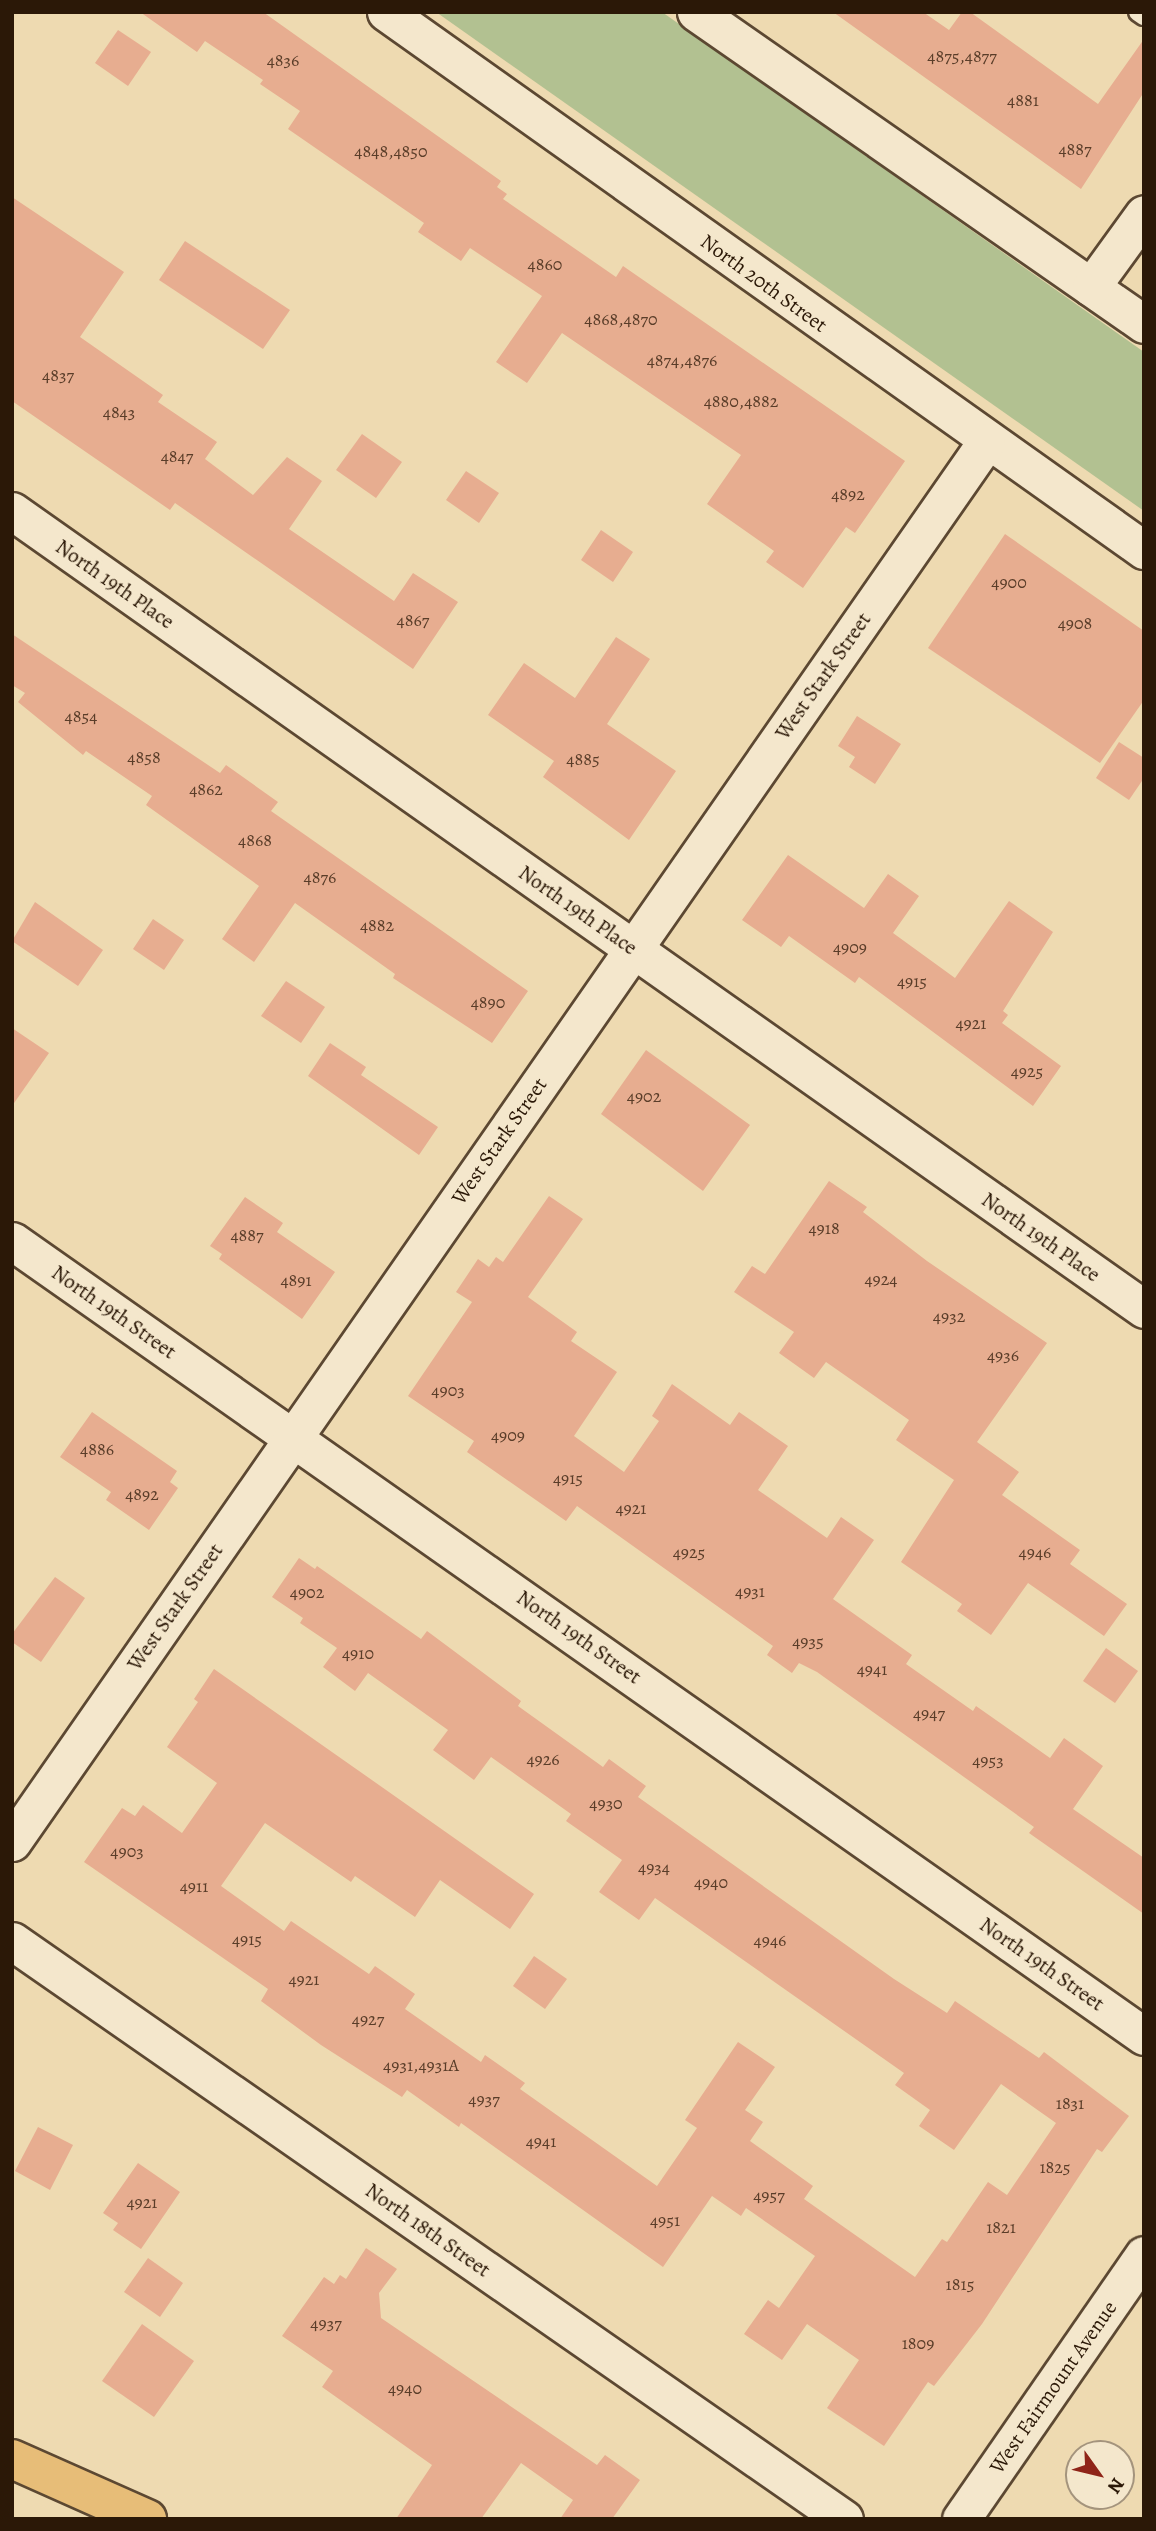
<!DOCTYPE html>
<html>
<head>
<meta charset="utf-8">
<style>
  body { margin:0 }
  #map { position:relative; width:1156px; height:2531px; overflow:hidden; background:#eedab1; font-family:Alegreya,serif }
  div>[style] { position:absolute }
  .green>* { inset:0; background:#b2c191 }
  .building>* { inset:0; background:#e7ad90 }
  .roads { filter:drop-shadow(2px 0 #5c4832) drop-shadow(-2px 0 #5c4832) drop-shadow(0 2px #5c4832) drop-shadow(0 -2px #5c4832) }
  .lane>* { height:18px; margin:-9px; padding:0 9px; transform-origin:9px; border-radius:9px; background:#f4e7cc }
  .street>* { height:37px; margin:-18.5px; padding:0 18.5px; transform-origin:18.5px; border-radius:18.5px; background:#f4e7cc }
  .primary>* { height:38px; margin:-19px; padding:0 19px; transform-origin:19px; border-radius:19px; background:#e7bd78 }
  span { translate:-50% -50%; white-space:nowrap; text-align:center; line-height:1.15; -webkit-text-stroke:5px #f4e7cc; paint-order:stroke }
  .number-label { font-size:18px; color:#5a3d29 }
  .number-label span { -webkit-text-stroke-width:0 }
  .street-label { font-size:21px; color:#2b1807 }
  .frame { position:absolute; inset:0; border:14px solid #2b1807; pointer-events:none }
  .north { position:absolute; left:1065px; top:2440px; width:70px; height:70px; box-sizing:border-box; background:#f4e7cc; border:2px solid #a4947d; border-radius:50%; rotate:124deg; font-size:19px; font-weight:700; line-height:28px; text-align:center; color:#2b1807 }
  .north::after { content:''; display:block; margin:auto; width:24px; height:32px; background:#8f2418; clip-path:polygon(50% 0,100% 100%,50% 72%,0 100%) }
</style>
</head>
<body>
<div id="map">
  <div class="green">
    <i style="clip-path:polygon(436px 12px,662px 12px,1144px 352px,1144px 511px)"></i>
  </div>
  <div class="building">
    <i style="clip-path:polygon(140px 12px,263px 12px,501px 181px,497px 187px,507px 194px,503px 199px,616px 277px,623px 266px,905px 461px,855px 533px,846px 527px,803px 588px,766px 562px,774px 551px,707px 504px,741px 455px,562px 333px,527px 383px,496px 362px,542px 296px,470px 248px,461px 261px,418px 232px,424px 223px,288px 129px,300px 111px,260px 84px,263px 80px,205px 41px,197px 52px)"></i>
    <i style="clip-path:polygon(833px 12px,923px 12px,949px 30px,962px 12px,970px 12px,1098px 104px,1144px 39px,1144px 92px,1081px 189px)"></i>
    <i style="clip-path:polygon(118px 30px,151px 52px,128px 86px,95px 63px)"></i>
    <i style="clip-path:polygon(12px 197px,124px 272px,80px 337px,163px 395px,158px 402px,217px 442px,205px 459px,253px 495px,287px 457px,322px 481px,289px 529px,394px 601px,413px 573px,458px 602px,413px 669px,175px 503px,170px 510px,12px 401px)"></i>
    <i style="clip-path:polygon(185px 241px,290px 310px,263px 349px,159px 280px)"></i>
    <i style="clip-path:polygon(362px 434px,402px 462px,376px 498px,336px 470px)"></i>
    <i style="clip-path:polygon(466px 471px,499px 493px,479px 523px,446px 500px)"></i>
    <i style="clip-path:polygon(601px 530px,633px 552px,613px 582px,581px 560px)"></i>
    <i style="clip-path:polygon(1005px 534px,1144px 631px,1144px 700px,1100px 763px,928px 648px)"></i>
    <i style="clip-path:polygon(12px 634px,220px 773px,226px 765px,278px 802px,271px 811px,528px 991px,492px 1043px,393px 978px,395px 974px,295px 903px,254px 962px,222px 939px,259px 886px,146px 805px,152px 796px,86px 751px,83px 755px,18px 702px,25px 693px,12px 685px)"></i>
    <i style="clip-path:polygon(616px 637px,650px 659px,607px 724px,676px 771px,629px 840px,543px 777px,554px 761px,488px 715px,524px 663px,575px 698px)"></i>
    <i style="clip-path:polygon(857px 716px,901px 744px,875px 784px,849px 767px,855px 757px,838px 746px)"></i>
    <i style="clip-path:polygon(1119px 742px,1144px 758px,1144px 778px,1129px 800px,1096px 778px)"></i>
    <i style="clip-path:polygon(788px 855px,864px 908px,888px 874px,919px 896px,893px 933px,955px 978px,1009px 901px,1053px 932px,1003px 1011px,1008px 1015px,1002px 1023px,1061px 1066px,1033px 1106px,859px 977px,855px 983px,789px 936px,781px 947px,742px 920px)"></i>
    <i style="clip-path:polygon(35px 902px,103px 950px,78px 986px,12px 941px)"></i>
    <i style="clip-path:polygon(153px 919px,184px 940px,164px 970px,133px 949px)"></i>
    <i style="clip-path:polygon(286px 981px,325px 1007px,301px 1043px,261px 1016px)"></i>
    <i style="clip-path:polygon(12px 1028px,49px 1053px,12px 1106px)"></i>
    <i style="clip-path:polygon(330px 1043px,366px 1067px,361px 1075px,438px 1127px,419px 1155px,308px 1076px)"></i>
    <i style="clip-path:polygon(646px 1050px,750px 1125px,703px 1191px,601px 1114px)"></i>
    <i style="clip-path:polygon(829px 1181px,867px 1207px,863px 1212px,927px 1261px,1047px 1343px,977px 1442px,1019px 1472px,1002px 1495px,1080px 1550px,1070px 1564px,1127px 1604px,1104px 1636px,1028px 1583px,991px 1635px,957px 1611px,962px 1604px,901px 1562px,954px 1480px,896px 1440px,909px 1420px,826px 1362px,814px 1378px,779px 1353px,794px 1332px,734px 1292px,752px 1266px,765px 1274px)"></i>
    <i style="clip-path:polygon(549px 1196px,583px 1219px,528px 1297px,577px 1332px,571px 1341px,617px 1372px,574px 1436px,624px 1472px,659px 1421px,652px 1416px,672px 1384px,730px 1425px,739px 1412px,788px 1446px,758px 1490px,827px 1538px,841px 1517px,874px 1540px,833px 1599px,912px 1655px,906px 1664px,973px 1711px,976px 1706px,1050px 1758px,1064px 1738px,1103px 1766px,1073px 1809px,1144px 1858px,1144px 1914px,1029px 1833px,1034px 1827px,817px 1672px,799px 1663px,792px 1673px,767px 1655px,773px 1646px,577px 1506px,566px 1521px,467px 1452px,474px 1441px,408px 1396px,472px 1302px,456px 1292px,478px 1259px,489px 1267px,496px 1257px,503px 1262px)"></i>
    <i style="clip-path:polygon(245px 1197px,283px 1223px,277px 1232px,335px 1272px,302px 1319px,219px 1259px,222px 1254px,210px 1246px)"></i>
    <i style="clip-path:polygon(92px 1412px,177px 1471px,170px 1482px,178px 1488px,149px 1530px,106px 1500px,111px 1492px,60px 1457px)"></i>
    <i style="clip-path:polygon(299px 1558px,315px 1569px,317px 1566px,421px 1639px,427px 1631px,521px 1701px,518px 1706px,603px 1767px,609px 1759px,646px 1786px,638px 1797px,894px 1979px,947px 2013px,955px 2001px,1039px 2058px,1044px 2052px,1129px 2116px,1102px 2152px,1097px 2149px,982px 2324px,934px 2386px,928px 2382px,884px 2446px,827px 2408px,859px 2360px,807px 2324px,782px 2360px,744px 2334px,768px 2300px,779px 2308px,815px 2256px,746px 2208px,741px 2216px,712px 2196px,663px 2267px,461px 2123px,459px 2127px,407px 2090px,402px 2097px,321px 2045px,261px 2001px,268px 1989px,84px 1862px,122px 1808px,135px 1816px,143px 1805px,182px 1833px,217px 1783px,167px 1747px,198px 1702px,194px 1699px,214px 1669px,534px 1894px,510px 1929px,440px 1880px,415px 1917px,355px 1876px,351px 1882px,265px 1823px,221px 1886px,284px 1931px,291px 1921px,369px 1974px,375px 1966px,415px 1994px,405px 2009px,481px 2062px,485px 2055px,525px 2083px,520px 2089px,657px 2186px,697px 2128px,685px 2120px,738px 2042px,775px 2067px,745px 2110px,763px 2122px,750px 2141px,813px 2186px,804px 2199px,915px 2277px,942px 2239px,947px 2242px,988px 2182px,1007px 2195px,1056px 2123px,1001px 2084px,954px 2150px,919px 2126px,930px 2110px,895px 2085px,904px 2073px,655px 1898px,639px 1920px,599px 1892px,622px 1860px,566px 1821px,571px 1814px,491px 1757px,474px 1780px,433px 1750px,448px 1730px,368px 1673px,355px 1691px,323px 1667px,337px 1648px,300px 1623px,303px 1618px,272px 1597px)"></i>
    <i style="clip-path:polygon(55px 1577px,85px 1598px,41px 1662px,12px 1642px,12px 1634px)"></i>
    <i style="clip-path:polygon(1106px 1648px,1138px 1671px,1115px 1703px,1083px 1681px)"></i>
    <i style="clip-path:polygon(534px 1956px,567px 1979px,545px 2009px,513px 1986px)"></i>
    <i style="clip-path:polygon(38px 2127px,73px 2145px,50px 2190px,15px 2171px)"></i>
    <i style="clip-path:polygon(138px 2163px,180px 2192px,141px 2249px,113px 2230px,118px 2223px,103px 2213px)"></i>
    <i style="clip-path:polygon(366px 2248px,397px 2269px,379px 2293px,381px 2318px,597px 2465px,605px 2455px,640px 2480px,612px 2519px,560px 2519px,573px 2500px,521px 2463px,481px 2519px,396px 2519px,432px 2465px,322px 2387px,333px 2371px,282px 2336px,324px 2277px,334px 2284px,340px 2275px,346px 2279px)"></i>
    <i style="clip-path:polygon(148px 2258px,183px 2283px,160px 2317px,124px 2292px)"></i>
    <i style="clip-path:polygon(142px 2324px,194px 2361px,154px 2417px,102px 2381px)"></i>
  </div>
  <div class="roads">
    <div class="lane">
      <i style="left:1138px;top:12px;width:7px;rotate:34deg"></i>
    </div>
    <div class="street">
      <i style="left:386px;top:12px;width:930px;rotate:35.37deg"></i>
      <i style="left:696px;top:12px;width:546px;rotate:34.85deg"></i>
      <i style="left:1091px;top:287px;width:90px;rotate:-54deg"></i>
      <i style="left:12px;top:511px;width:1385px;rotate:35.18deg"></i>
      <i style="left:12px;top:1241px;width:1383px;rotate:35.08deg"></i>
      <i style="left:12px;top:1842px;width:1705px;rotate:-55.17deg"></i>
      <i style="left:12px;top:1941px;width:1013px;rotate:34.79deg"></i>
      <i style="left:961px;top:2519px;width:321px;rotate:-55.3deg"></i>
    </div>
    <div class="primary">
      <i style="left:12px;top:2459px;width:148px;rotate:24deg"></i>
    </div>
  </div>
  <div class="number-label">
    <span style="left:962px;top:56px">4875,4877</span>
    <span style="left:283px;top:60px">4836</span>
    <span style="left:1023px;top:100px">4881</span>
    <span style="left:1075px;top:149px">4887</span>
    <span style="left:391px;top:151px">4848,4850</span>
    <span style="left:545px;top:264px">4860</span>
    <span style="left:621px;top:319px">4868,4870</span>
    <span style="left:682px;top:360px">4874,4876</span>
    <span style="left:58px;top:375px">4837</span>
    <span style="left:741px;top:401px">4880,4882</span>
    <span style="left:119px;top:412px">4843</span>
    <span style="left:177px;top:456px">4847</span>
    <span style="left:848px;top:494px">4892</span>
    <span style="left:1009px;top:582px">4900</span>
    <span style="left:413px;top:620px">4867</span>
    <span style="left:1075px;top:623px">4908</span>
    <span style="left:81px;top:716px">4854</span>
    <span style="left:144px;top:757px">4858</span>
    <span style="left:583px;top:759px">4885</span>
    <span style="left:206px;top:789px">4862</span>
    <span style="left:255px;top:840px">4868</span>
    <span style="left:320px;top:877px">4876</span>
    <span style="left:377px;top:925px">4882</span>
    <span style="left:850px;top:947px">4909</span>
    <span style="left:912px;top:981px">4915</span>
    <span style="left:488px;top:1002px">4890</span>
    <span style="left:971px;top:1023px">4921</span>
    <span style="left:1027px;top:1071px">4925</span>
    <span style="left:644px;top:1096px">4902</span>
    <span style="left:824px;top:1228px">4918</span>
    <span style="left:247px;top:1235px">4887</span>
    <span style="left:881px;top:1279px">4924</span>
    <span style="left:296px;top:1280px">4891</span>
    <span style="left:949px;top:1316px">4932</span>
    <span style="left:1003px;top:1355px">4936</span>
    <span style="left:448px;top:1390px">4903</span>
    <span style="left:508px;top:1435px">4909</span>
    <span style="left:97px;top:1449px">4886</span>
    <span style="left:568px;top:1478px">4915</span>
    <span style="left:142px;top:1494px">4892</span>
    <span style="left:631px;top:1508px">4921</span>
    <span style="left:689px;top:1552px">4925</span>
    <span style="left:1035px;top:1552px">4946</span>
    <span style="left:750px;top:1591px">4931</span>
    <span style="left:307px;top:1592px">4902</span>
    <span style="left:808px;top:1641px">4935</span>
    <span style="left:358px;top:1653px">4910</span>
    <span style="left:872px;top:1669px">4941</span>
    <span style="left:929px;top:1713px">4947</span>
    <span style="left:543px;top:1759px">4926</span>
    <span style="left:988px;top:1760px">4953</span>
    <span style="left:606px;top:1803px">4930</span>
    <span style="left:127px;top:1851px">4903</span>
    <span style="left:654px;top:1867px">4934</span>
    <span style="left:711px;top:1882px">4940</span>
    <span style="left:194px;top:1886px">4911</span>
    <span style="left:247px;top:1939px">4915</span>
    <span style="left:770px;top:1940px">4946</span>
    <span style="left:304px;top:1979px">4921</span>
    <span style="left:368px;top:2019px">4927</span>
    <span style="left:421px;top:2065px">4931,4931A</span>
    <span style="left:484px;top:2099px">4937</span>
    <span style="left:1070px;top:2103px">1831</span>
    <span style="left:541px;top:2141px">4941</span>
    <span style="left:1055px;top:2167px">1825</span>
    <span style="left:769px;top:2195px">4957</span>
    <span style="left:142px;top:2202px">4921</span>
    <span style="left:665px;top:2220px">4951</span>
    <span style="left:1001px;top:2227px">1821</span>
    <span style="left:960px;top:2284px">1815</span>
    <span style="left:326px;top:2323px">4937</span>
    <span style="left:918px;top:2343px">1809</span>
    <span style="left:405px;top:2388px">4940</span>
  </div>
  <div class="street-label">
    <span style="left:764px;top:283px;rotate:36deg">North 20th Street</span>
    <span style="left:115px;top:584px;rotate:35deg">North 19th Place</span>
    <span style="left:823px;top:676px;rotate:-55deg">West Stark Street</span>
    <span style="left:578px;top:910px;rotate:35deg">North 19th Place</span>
    <span style="left:499px;top:1141px;rotate:-55deg">West Stark Street</span>
    <span style="left:1041px;top:1237px;rotate:35deg">North 19th Place</span>
    <span style="left:114px;top:1312px;rotate:35deg">North 19th Street</span>
    <span style="left:175px;top:1607px;rotate:-55deg">West Stark Street</span>
    <span style="left:579px;top:1637px;rotate:35deg">North 19th Street</span>
    <span style="left:1042px;top:1964px;rotate:35deg">North 19th Street</span>
    <span style="left:428px;top:2230px;rotate:35deg">North 18th Street</span>
    <span style="left:1053px;top:2387px;rotate:-55deg">West Fairmount Avenue</span>
  </div>
  <div class="frame"></div>
  <div class="north">N</div>
</div>
</body>
</html>
